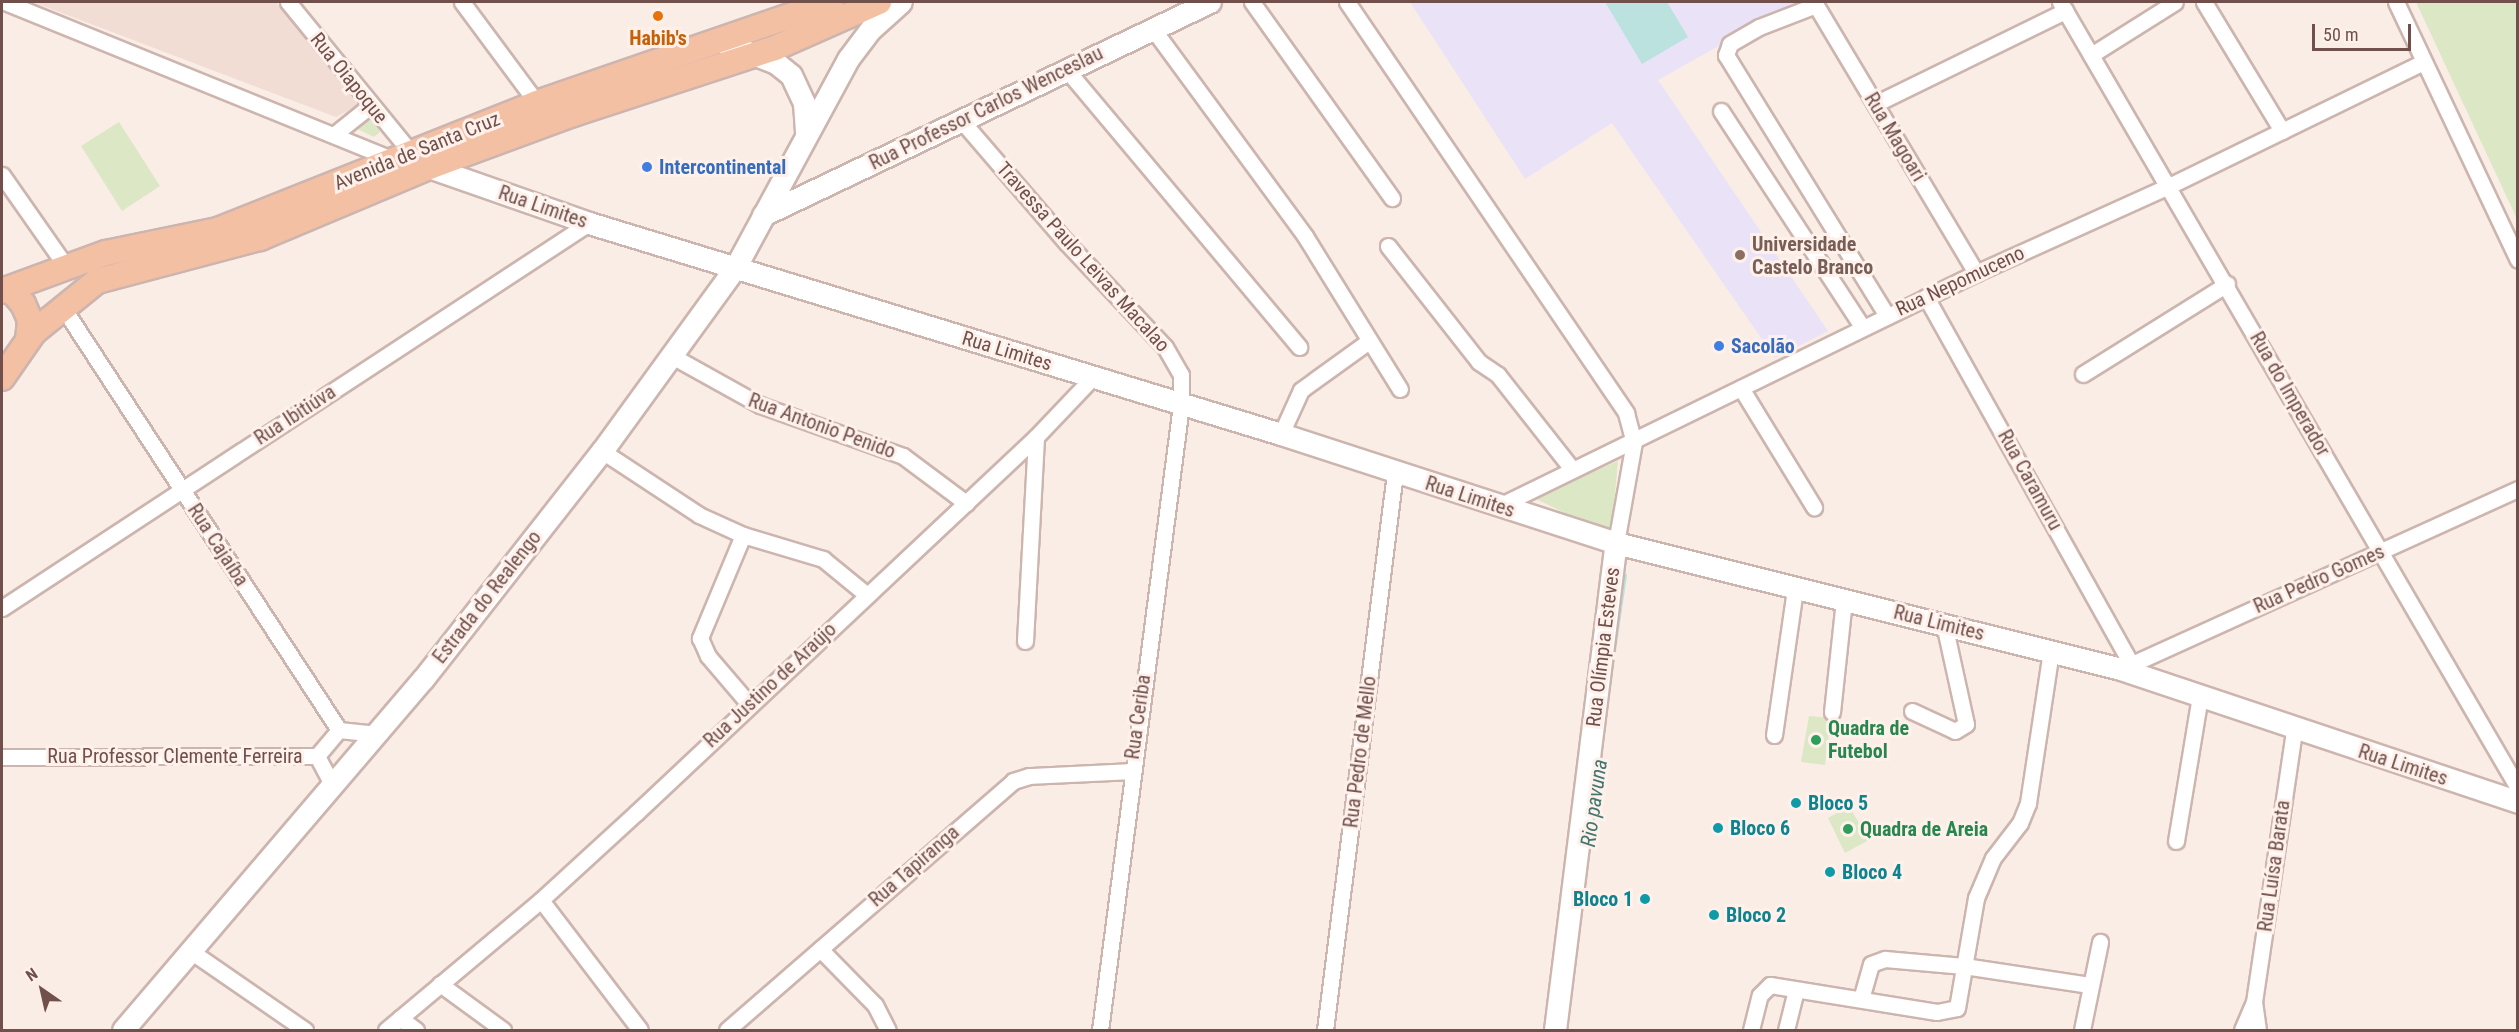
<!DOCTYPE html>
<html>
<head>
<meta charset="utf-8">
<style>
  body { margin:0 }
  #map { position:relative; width:2519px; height:1032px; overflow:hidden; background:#faede5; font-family:"Roboto Condensed",sans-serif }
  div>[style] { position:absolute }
  .residential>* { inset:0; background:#f1ddd4 }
  .education>* { inset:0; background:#eae2f7 }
  .green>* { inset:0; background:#dce7c5 }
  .water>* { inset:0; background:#bbe2de }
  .stream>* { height:4px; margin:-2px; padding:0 2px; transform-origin:2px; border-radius:2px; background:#bbe2de }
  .roads { filter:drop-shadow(2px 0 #cdb5af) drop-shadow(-2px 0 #cdb5af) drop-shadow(0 2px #cdb5af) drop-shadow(0 -2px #cdb5af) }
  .street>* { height:15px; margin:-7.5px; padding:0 7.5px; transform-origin:7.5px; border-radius:7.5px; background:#fff }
  .secondary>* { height:21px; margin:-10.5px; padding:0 10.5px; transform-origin:10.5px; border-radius:10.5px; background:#fff }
  .primary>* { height:24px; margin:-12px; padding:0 12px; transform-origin:12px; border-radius:12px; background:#f4c0a3 }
  .dots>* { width:16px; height:16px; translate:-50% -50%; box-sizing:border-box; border:3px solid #fef1eb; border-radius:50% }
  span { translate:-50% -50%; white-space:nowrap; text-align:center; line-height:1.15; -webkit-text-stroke:6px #fef1eb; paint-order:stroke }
  .food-label { font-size:20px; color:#c56008; font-weight:700 }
  .street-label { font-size:20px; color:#71504c }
  .shop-label { font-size:20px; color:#366cbe; font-weight:700 }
  .left { translate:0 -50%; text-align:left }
  .education-label { font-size:20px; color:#785e54; font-weight:700 }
  .leisure-label { font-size:20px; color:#27864d; font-weight:700 }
  .culture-label { font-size:20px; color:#0d838f; font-weight:700 }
  .right { translate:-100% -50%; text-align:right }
  .water-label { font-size:21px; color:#427670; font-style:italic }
  .frame { position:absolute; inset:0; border:3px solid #71504c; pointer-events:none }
  .north { position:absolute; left:12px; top:960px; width:60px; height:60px; -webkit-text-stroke:4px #fef1eb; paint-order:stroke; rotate:326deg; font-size:16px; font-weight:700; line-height:24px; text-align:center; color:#71504c }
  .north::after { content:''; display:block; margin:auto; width:21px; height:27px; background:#71504c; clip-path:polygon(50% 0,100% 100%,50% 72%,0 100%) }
  .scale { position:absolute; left:2312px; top:24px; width:99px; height:27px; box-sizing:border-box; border:3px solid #71504c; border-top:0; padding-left:8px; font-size:18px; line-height:21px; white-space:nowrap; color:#71504c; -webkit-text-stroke:4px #fef1eb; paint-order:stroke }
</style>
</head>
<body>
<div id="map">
  <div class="residential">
    <i style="clip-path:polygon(33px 2px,276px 2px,359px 105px,336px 117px)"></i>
  </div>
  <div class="education">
    <i style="clip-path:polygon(1410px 2px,1797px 2px,1658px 80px,1828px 331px,1775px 358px,1612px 123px,1525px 179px)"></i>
  </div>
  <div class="green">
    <i style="clip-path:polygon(2416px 2px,2517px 2px,2517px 219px)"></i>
    <i style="clip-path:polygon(368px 112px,380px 132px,374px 137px,352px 126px)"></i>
    <i style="clip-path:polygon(119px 122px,160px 186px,122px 211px,81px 146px)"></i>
    <i style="clip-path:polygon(1618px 461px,1611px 535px,1534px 498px)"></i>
    <i style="clip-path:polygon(1809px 716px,1831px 718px,1825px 765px,1801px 762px)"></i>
    <i style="clip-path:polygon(1849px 806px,1869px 840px,1845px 853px,1828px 818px)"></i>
  </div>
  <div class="water">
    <i style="clip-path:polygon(1605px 2px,1667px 2px,1688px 37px,1642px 64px)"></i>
  </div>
  <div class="stream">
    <i style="left:1607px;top:699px;width:125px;rotate:-81.7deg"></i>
  </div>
  <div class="roads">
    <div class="street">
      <i style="left:5px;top:2px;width:421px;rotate:22.1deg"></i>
      <i style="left:288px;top:2px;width:195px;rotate:50.8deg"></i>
      <i style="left:462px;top:2px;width:126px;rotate:53.4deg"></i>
      <i style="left:1252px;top:2px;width:241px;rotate:54.5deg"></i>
      <i style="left:1347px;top:2px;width:497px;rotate:55.8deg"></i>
      <i style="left:1626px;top:413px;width:30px;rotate:75deg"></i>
      <i style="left:1634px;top:442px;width:103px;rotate:100.1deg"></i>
      <i style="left:1814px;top:2px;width:316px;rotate:59.1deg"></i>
      <i style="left:2060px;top:2px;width:910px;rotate:59.77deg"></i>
      <i style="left:2204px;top:2px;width:151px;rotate:58.8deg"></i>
      <i style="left:2396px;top:2px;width:285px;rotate:64.7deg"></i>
      <i style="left:1816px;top:5px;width:61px;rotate:158.9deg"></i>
      <i style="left:1759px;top:27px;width:34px;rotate:150deg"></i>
      <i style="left:1730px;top:44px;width:12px;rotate:110deg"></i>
      <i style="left:1726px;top:55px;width:307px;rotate:58.3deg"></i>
      <i style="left:1153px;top:29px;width:257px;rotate:53.7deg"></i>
      <i style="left:1305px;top:236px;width:180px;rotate:58.2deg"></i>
      <i style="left:2091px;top:55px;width:99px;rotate:-32.2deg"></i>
      <i style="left:1066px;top:69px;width:363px;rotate:50deg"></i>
      <i style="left:1875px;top:104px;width:212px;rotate:-26.1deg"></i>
      <i style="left:1721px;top:111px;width:259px;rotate:56.8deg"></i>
      <i style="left:961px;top:120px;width:161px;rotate:49.3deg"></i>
      <i style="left:1066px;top:242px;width:144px;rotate:46.7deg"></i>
      <i style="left:1165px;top:347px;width:32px;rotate:60deg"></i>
      <i style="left:1181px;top:375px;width:30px;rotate:90deg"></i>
      <i style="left:1181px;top:405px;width:630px;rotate:97.38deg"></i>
      <i style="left:336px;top:133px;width:43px;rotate:-38.5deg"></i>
      <i style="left:2px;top:175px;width:113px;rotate:55deg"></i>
      <i style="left:1388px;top:246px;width:147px;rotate:51.9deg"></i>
      <i style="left:1479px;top:362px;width:23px;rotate:34deg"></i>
      <i style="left:1498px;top:375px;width:120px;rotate:51.8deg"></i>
      <i style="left:1926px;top:297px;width:420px;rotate:60.8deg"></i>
      <i style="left:62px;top:306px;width:506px;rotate:56.84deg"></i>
      <i style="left:672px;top:356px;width:101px;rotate:29.1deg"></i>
      <i style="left:760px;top:405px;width:152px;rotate:19.6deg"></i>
      <i style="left:903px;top:456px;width:79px;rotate:36.7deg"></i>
      <i style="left:2083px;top:374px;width:170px;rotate:-32deg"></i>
      <i style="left:1741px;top:388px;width:140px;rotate:58.5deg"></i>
      <i style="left:1281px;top:434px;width:48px;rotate:-65.6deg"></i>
      <i style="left:1301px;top:390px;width:84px;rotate:-35.8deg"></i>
      <i style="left:602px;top:451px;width:116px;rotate:33.4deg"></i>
      <i style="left:699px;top:515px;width:48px;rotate:24.4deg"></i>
      <i style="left:743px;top:535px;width:84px;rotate:16.7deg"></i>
      <i style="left:823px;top:559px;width:57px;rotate:39.3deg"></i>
      <i style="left:1499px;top:506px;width:531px;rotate:-26.03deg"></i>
      <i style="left:1976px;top:273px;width:212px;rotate:-24.3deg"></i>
      <i style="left:2169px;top:186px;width:283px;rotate:-26deg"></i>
      <i style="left:743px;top:535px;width:112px;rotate:112.7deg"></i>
      <i style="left:700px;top:638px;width:20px;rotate:66deg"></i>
      <i style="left:708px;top:656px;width:63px;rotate:49.5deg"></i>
      <i style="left:2px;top:608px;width:702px;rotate:-33.26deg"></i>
      <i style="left:1025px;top:641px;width:204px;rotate:-86.9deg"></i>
      <i style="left:2121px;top:669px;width:436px;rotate:-24.4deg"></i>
      <i style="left:1912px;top:711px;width:47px;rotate:24.9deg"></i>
      <i style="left:1955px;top:731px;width:13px;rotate:-32deg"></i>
      <i style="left:1966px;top:724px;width:102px;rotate:-102.4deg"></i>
      <i style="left:1832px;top:712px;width:113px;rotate:-83.9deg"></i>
      <i style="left:339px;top:730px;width:36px;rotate:6deg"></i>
      <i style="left:1774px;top:735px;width:148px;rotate:-81.8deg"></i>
      <i style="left:317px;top:756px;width:34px;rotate:-50deg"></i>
      <i style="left:317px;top:756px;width:32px;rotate:62deg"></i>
      <i style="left:2px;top:757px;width:315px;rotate:-0.2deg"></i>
      <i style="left:2176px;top:841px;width:147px;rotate:-80.6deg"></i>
      <i style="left:541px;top:900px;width:163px;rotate:52.7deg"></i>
      <i style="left:820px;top:949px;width:78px;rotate:45.5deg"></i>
      <i style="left:875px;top:1005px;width:28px;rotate:63deg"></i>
      <i style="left:189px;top:950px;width:141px;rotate:34.6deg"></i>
      <i style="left:440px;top:984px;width:78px;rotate:36.1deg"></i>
      <i style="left:1861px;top:999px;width:36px;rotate:-74deg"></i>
      <i style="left:1871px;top:964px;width:15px;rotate:-20deg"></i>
      <i style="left:1885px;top:959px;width:79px;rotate:5.1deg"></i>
      <i style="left:1964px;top:966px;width:127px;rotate:8.6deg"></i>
      <i style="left:400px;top:1018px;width:20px;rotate:37deg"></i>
      <i style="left:386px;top:1030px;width:202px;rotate:-40deg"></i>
      <i style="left:541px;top:900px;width:129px;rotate:-42.5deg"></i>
      <i style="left:636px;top:813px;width:549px;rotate:-43.23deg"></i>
      <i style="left:1036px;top:437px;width:81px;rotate:-46.5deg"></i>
      <i style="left:727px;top:1030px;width:379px;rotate:-41deg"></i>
      <i style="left:1013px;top:781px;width:17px;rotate:-17deg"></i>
      <i style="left:1029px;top:776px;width:102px;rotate:-2.8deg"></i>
      <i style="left:1325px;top:1030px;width:561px;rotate:-82.84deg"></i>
      <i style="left:1751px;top:1030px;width:36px;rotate:-76deg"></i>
      <i style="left:1760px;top:995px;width:14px;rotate:-45deg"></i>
      <i style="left:1770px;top:985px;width:169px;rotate:9.2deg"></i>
      <i style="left:1937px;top:1012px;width:20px;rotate:-11deg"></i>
      <i style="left:1957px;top:1008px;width:112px;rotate:-80.2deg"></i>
      <i style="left:1976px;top:898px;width:43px;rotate:-67deg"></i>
      <i style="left:1993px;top:858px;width:44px;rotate:-52.4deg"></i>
      <i style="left:2020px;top:823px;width:22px;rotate:-68deg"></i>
      <i style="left:2028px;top:803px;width:154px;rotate:-81.4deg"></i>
      <i style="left:1786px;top:1030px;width:41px;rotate:-76deg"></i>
      <i style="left:2082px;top:1030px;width:90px;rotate:-78.4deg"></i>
      <i style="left:2242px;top:1030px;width:30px;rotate:-67deg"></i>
      <i style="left:2258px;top:1030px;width:28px;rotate:-98deg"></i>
      <i style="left:2254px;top:1002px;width:275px;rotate:-81.6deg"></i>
    </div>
    <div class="secondary">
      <i style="left:722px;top:42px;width:58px;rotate:21.3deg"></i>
      <i style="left:776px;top:63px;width:19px;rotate:39deg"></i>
      <i style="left:791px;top:75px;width:31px;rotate:65deg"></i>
      <i style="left:804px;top:103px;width:29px;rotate:86deg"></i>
      <i style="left:429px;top:167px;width:170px;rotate:19.3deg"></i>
      <i style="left:589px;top:223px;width:723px;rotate:16.96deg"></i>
      <i style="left:1281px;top:434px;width:352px;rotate:18deg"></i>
      <i style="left:1616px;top:543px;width:520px;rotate:14.01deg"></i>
      <i style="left:2121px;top:669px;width:419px;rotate:18.5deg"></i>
      <i style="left:763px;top:215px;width:495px;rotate:-25.5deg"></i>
      <i style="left:123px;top:1030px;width:462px;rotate:-49.5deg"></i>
      <i style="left:423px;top:679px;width:290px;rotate:-51.9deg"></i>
      <i style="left:602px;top:451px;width:226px;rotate:-54deg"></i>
      <i style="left:735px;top:268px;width:238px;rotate:-61.6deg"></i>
      <i style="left:848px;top:59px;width:38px;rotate:-53deg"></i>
      <i style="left:871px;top:29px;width:40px;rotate:-42deg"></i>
      <i style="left:1555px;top:1030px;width:491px;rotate:-82.9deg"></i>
    </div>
    <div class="primary">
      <i style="left:10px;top:289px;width:20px;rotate:49deg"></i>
      <i style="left:23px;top:304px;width:17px;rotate:66deg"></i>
      <i style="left:30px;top:320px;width:19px;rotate:96deg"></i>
      <i style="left:2px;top:291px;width:111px;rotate:-20.1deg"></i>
      <i style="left:106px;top:253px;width:114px;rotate:-11.6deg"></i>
      <i style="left:218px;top:230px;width:343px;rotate:-21.7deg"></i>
      <i style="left:537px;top:103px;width:311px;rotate:-19deg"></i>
      <i style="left:2px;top:378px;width:56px;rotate:-55.2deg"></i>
      <i style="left:34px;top:332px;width:81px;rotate:-39deg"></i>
      <i style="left:97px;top:281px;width:169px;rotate:-14.8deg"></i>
      <i style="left:260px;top:238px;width:183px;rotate:-22.8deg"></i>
      <i style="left:429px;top:167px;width:153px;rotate:-20.2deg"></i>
      <i style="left:573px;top:114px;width:213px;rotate:-18.1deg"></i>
      <i style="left:775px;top:48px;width:114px;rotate:-23.9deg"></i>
    </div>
  </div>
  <div class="dots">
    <i style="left:658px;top:16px;background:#e8710a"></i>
    <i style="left:647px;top:167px;background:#3f7fe0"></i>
    <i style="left:1740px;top:255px;background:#8d6e63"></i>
    <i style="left:1719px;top:346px;background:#3f7fe0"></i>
    <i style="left:1816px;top:740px;background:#2e9e5b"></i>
    <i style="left:1796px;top:803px;background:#0f9aa8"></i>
    <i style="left:1718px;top:828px;background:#0f9aa8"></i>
    <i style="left:1848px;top:829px;background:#2e9e5b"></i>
    <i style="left:1830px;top:872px;background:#0f9aa8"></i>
    <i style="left:1645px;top:899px;background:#0f9aa8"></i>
    <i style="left:1714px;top:915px;background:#0f9aa8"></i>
  </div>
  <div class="food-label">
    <span style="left:658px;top:38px">Habib's</span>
  </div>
  <div class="street-label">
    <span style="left:349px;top:78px;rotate:51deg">Rua Oiapoque</span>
    <span style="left:986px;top:108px;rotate:-26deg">Rua Professor Carlos Wenceslau</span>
    <span style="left:1895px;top:137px;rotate:59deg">Rua Magoari</span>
    <span style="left:417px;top:151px;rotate:-22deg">Avenida de Santa Cruz</span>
    <span style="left:543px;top:207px;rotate:19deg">Rua Limites</span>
    <span style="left:1083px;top:257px;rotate:48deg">Travessa Paulo Leivas Macalao</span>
    <span style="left:1960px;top:281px;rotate:-25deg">Rua Nepomuceno</span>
    <span style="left:1007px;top:351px;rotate:17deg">Rua Limites</span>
    <span style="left:2290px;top:394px;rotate:60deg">Rua do Imperador</span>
    <span style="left:295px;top:415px;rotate:-33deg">Rua Ibitiúva</span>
    <span style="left:822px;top:426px;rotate:20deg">Rua Antonio Penido</span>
    <span style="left:2030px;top:480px;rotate:61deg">Rua Caramuru</span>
    <span style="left:1470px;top:497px;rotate:18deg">Rua Limites</span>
    <span style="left:218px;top:545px;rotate:57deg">Rua Cajaíba</span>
    <span style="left:2319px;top:579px;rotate:-24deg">Rua Pedro Gomes</span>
    <span style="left:487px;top:597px;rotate:-52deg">Estrada do Realengo</span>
    <span style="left:1939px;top:623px;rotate:14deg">Rua Limites</span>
    <span style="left:1603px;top:647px;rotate:-83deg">Rua Olímpia Esteves</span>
    <span style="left:770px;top:685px;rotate:-43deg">Rua Justino de Araújo</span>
    <span style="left:1138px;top:717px;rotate:-82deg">Rua Ceriba</span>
    <span style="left:1360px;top:752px;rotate:-83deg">Rua Pedro de Mello</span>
    <span style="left:175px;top:756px">Rua Professor Clemente Ferreira</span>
    <span style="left:2403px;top:765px;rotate:18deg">Rua Limites</span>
    <span style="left:914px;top:866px;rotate:-41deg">Rua Tapiranga</span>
    <span style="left:2274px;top:866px;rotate:-82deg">Rua Luísa Barata</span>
  </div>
  <div class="shop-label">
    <span class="left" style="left:659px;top:167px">Intercontinental</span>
    <span class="left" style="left:1731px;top:346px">Sacolão</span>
  </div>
  <div class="education-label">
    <span class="left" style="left:1752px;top:256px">Universidade<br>Castelo Branco</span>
  </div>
  <div class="leisure-label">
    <span class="left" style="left:1828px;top:740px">Quadra de<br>Futebol</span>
    <span class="left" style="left:1860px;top:829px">Quadra de Areia</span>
  </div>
  <div class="culture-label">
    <span class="left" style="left:1808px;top:803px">Bloco 5</span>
    <span class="left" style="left:1730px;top:828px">Bloco 6</span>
    <span class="left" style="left:1842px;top:872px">Bloco 4</span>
    <span class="right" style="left:1633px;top:899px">Bloco 1</span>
    <span class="left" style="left:1726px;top:915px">Bloco 2</span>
  </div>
  <div class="water-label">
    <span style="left:1594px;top:803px;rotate:-82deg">Rio pavuna</span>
  </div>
  <div class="frame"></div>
  <div class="north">N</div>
  <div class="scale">50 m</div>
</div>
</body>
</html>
